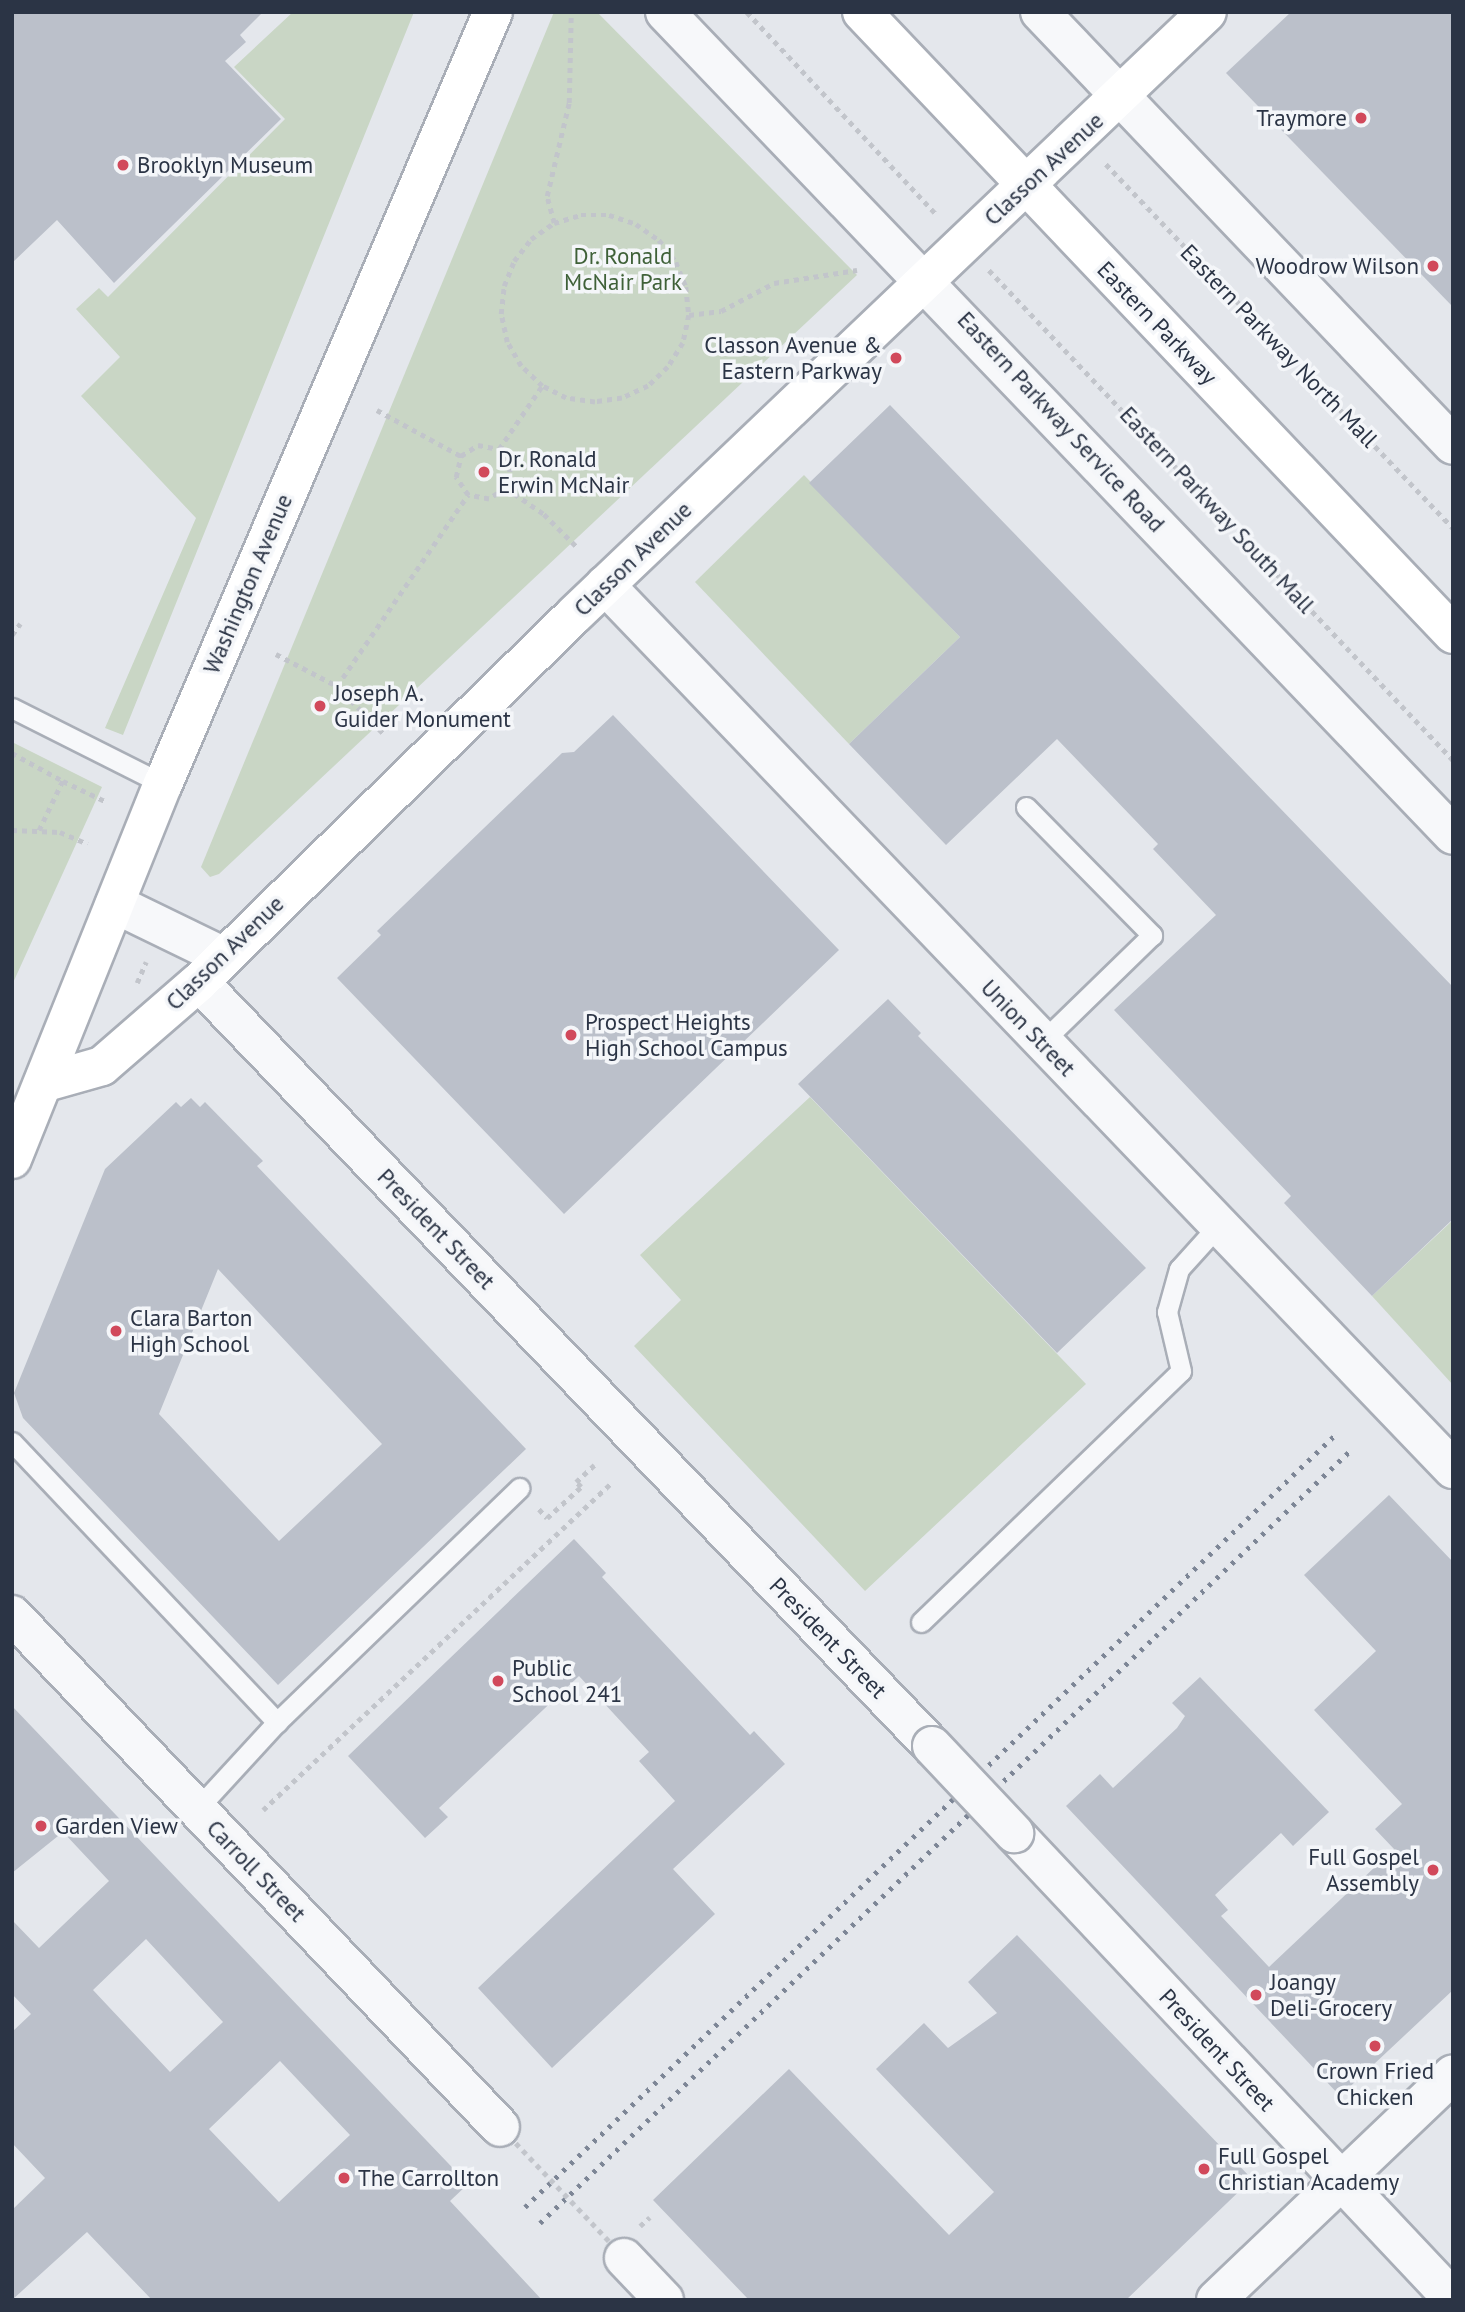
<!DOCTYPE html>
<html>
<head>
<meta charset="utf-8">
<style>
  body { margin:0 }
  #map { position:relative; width:1465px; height:2312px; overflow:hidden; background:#e4e7ec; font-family:"PT Sans",sans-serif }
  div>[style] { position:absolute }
  .green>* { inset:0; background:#c9d6c5 }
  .building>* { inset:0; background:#bbc0ca }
  .path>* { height:4.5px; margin-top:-2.25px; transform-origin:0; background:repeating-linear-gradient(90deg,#c2c5cb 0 5px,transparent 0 10px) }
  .roads { filter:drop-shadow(2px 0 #a9aeb7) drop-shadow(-2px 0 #a9aeb7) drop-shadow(0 2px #a9aeb7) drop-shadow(0 -2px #a9aeb7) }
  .lane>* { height:19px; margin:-9.5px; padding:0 9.5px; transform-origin:9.5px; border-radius:9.5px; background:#f7f8fa }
  .street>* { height:38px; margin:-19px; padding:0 19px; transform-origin:19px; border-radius:19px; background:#f7f8fa }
  .secondary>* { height:38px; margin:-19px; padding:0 19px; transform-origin:19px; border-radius:19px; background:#fff }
  .primary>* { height:38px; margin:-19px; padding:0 19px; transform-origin:19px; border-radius:19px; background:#fff }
  .rail>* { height:5px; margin-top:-2.5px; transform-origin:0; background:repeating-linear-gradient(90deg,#7d8696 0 3.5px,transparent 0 10.5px) }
  .path-bridge>* { height:4.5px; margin-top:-2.25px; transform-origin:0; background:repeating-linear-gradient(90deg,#c2c5cb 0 5px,transparent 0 10px) }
  .bridges { filter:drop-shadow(2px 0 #a9aeb7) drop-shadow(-2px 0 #a9aeb7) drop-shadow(0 2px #a9aeb7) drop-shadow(0 -2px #a9aeb7) }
  .street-bridge>* { height:38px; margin:-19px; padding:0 19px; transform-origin:19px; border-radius:19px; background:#f7f8fa }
  .dots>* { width:19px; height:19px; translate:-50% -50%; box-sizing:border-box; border:4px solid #f4f6f9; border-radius:50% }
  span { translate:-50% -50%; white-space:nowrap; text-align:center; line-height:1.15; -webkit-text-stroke:7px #f4f6f9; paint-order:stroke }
  .poi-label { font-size:23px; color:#2b3445 }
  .right { translate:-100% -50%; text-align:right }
  .left { translate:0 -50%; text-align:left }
  .street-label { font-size:23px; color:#2b3445 }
  .park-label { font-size:23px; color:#3f6138 }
  .frame { position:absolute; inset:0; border:14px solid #2b3445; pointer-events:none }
</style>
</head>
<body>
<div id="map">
  <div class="green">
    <i style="clip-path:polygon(293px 12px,414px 12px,123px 735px,105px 728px,196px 518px,81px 396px,120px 357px,76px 309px,99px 288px,108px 297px,285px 119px,234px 67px)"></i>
    <i style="clip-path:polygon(554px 12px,597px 12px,857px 275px,219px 874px,210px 877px,201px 867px)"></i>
    <i style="clip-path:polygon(804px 475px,960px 637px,849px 744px,695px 582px)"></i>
    <i style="clip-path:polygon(12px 742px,102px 787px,12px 985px)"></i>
    <i style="clip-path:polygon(810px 1097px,1086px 1384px,865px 1591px,634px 1346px,681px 1300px,640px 1255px)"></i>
    <i style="clip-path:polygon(1453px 1220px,1453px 1385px,1372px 1296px)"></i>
  </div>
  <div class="building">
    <i style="clip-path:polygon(12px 12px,263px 12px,240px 35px,246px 42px,225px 61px,281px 119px,114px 283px,57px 220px,12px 263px)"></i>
    <i style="clip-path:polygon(1291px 12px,1453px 12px,1453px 307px,1226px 73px)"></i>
    <i style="clip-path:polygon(890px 405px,1453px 987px,1453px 1219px,1372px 1296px,1284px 1203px,1291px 1196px,1114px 1010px,1216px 915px,1153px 849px,1158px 844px,1057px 739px,946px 845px,849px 744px,960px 637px,809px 483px)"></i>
    <i style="clip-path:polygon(613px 715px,839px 950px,564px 1214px,337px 978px,381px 935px,377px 931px,562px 753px,574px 752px)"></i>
    <i style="clip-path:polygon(888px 999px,921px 1033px,918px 1036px,1146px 1268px,1057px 1353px,798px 1084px)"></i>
    <i style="clip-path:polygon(evenodd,191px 1098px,200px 1107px,205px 1102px,263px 1161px,257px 1166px,526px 1449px,278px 1685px,23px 1418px,14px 1393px,105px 1169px,176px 1102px,181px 1107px,191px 1098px,218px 1269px,382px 1444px,279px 1541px,159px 1414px,218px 1269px)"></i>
    <i style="clip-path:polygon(1389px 1495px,1453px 1562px,1453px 1990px,1340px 2096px,1066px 1806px,1100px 1774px,1113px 1788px,1177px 1728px,1185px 1716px,1172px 1703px,1200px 1677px,1329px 1812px,1293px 1846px,1281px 1833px,1215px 1895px,1228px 1910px,1221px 1916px,1269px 1967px,1394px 1849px,1375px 1829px,1402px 1804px,1314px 1710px,1376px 1651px,1304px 1575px)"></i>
    <i style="clip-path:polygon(574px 1539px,606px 1573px,602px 1577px,750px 1735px,754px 1731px,785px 1764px,673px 1869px,715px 1914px,552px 2068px,478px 1988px,675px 1801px,639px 1761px,649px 1752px,579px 1676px,439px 1808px,448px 1817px,425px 1838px,348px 1756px)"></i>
    <i style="clip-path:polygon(evenodd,12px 1706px,468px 2184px,450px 2201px,542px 2300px,152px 2300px,87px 2232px,12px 2300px,12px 2210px,45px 2178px,12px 2143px,12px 2032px,31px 2014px,12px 1994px,12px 1920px,39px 1948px,109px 1881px,63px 1832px,12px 1873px,12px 1706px,146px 1939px,223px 2022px,170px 2072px,93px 1990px,146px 1939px,12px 1706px,280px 2061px,350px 2135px,279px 2202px,209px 2129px,280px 2061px)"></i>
    <i style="clip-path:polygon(1017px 1935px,1252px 2179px,1126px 2300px,749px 2300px,653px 2200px,789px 2069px,949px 2235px,994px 2192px,876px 2069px,924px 2023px,948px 2048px,997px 2013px,968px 1982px)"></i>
  </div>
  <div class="path">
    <i style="left:747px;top:12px;width:278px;rotate:46.9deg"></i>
    <i style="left:1106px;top:164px;width:503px;rotate:46.37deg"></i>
    <i style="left:554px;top:223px;width:28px;rotate:-105deg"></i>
    <i style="left:547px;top:196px;width:96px;rotate:-76.7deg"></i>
    <i style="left:569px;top:103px;width:91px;rotate:-88.7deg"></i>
    <i style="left:989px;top:270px;width:675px;rotate:46.56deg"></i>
    <i style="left:689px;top:315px;width:32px;rotate:-7deg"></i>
    <i style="left:721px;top:311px;width:60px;rotate:-27.8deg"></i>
    <i style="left:774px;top:283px;width:84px;rotate:-8.9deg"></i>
    <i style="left:377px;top:410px;width:96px;rotate:28.7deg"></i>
    <i style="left:499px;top:449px;width:76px;rotate:-55.7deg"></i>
    <i style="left:542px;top:386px;width:29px;rotate:-136deg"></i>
    <i style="left:521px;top:366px;width:28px;rotate:-120deg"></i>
    <i style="left:507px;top:342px;width:29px;rotate:-102deg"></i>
    <i style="left:501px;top:314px;width:28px;rotate:-84deg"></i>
    <i style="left:504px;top:286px;width:27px;rotate:-68deg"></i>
    <i style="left:514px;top:261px;width:28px;rotate:-52deg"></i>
    <i style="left:531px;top:239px;width:28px;rotate:-35deg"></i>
    <i style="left:554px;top:223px;width:28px;rotate:-17deg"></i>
    <i style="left:581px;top:215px;width:28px"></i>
    <i style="left:609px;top:215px;width:28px;rotate:18deg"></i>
    <i style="left:636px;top:224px;width:28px;rotate:35deg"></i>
    <i style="left:659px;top:240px;width:28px;rotate:52deg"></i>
    <i style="left:676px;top:262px;width:27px;rotate:68deg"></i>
    <i style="left:686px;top:287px;width:28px;rotate:84deg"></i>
    <i style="left:689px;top:315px;width:29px;rotate:102deg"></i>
    <i style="left:683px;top:343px;width:28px;rotate:122deg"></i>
    <i style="left:668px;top:367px;width:28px;rotate:136deg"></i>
    <i style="left:648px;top:386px;width:29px;rotate:155deg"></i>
    <i style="left:622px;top:398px;width:27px;rotate:172deg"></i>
    <i style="left:595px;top:402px;width:29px;rotate:-172deg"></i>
    <i style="left:566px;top:398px;width:27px;rotate:-153deg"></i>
    <i style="left:506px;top:488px;width:46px;rotate:34.4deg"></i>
    <i style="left:544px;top:514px;width:49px;rotate:45deg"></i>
    <i style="left:12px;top:635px;width:14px;rotate:-54deg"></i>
    <i style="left:276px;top:654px;width:69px;rotate:27.7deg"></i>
    <i style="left:337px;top:686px;width:69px;rotate:45.6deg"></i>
    <i style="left:337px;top:686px;width:232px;rotate:-55.6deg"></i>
    <i style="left:468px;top:495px;width:22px;rotate:-124deg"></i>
    <i style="left:456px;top:477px;width:22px;rotate:-77deg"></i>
    <i style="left:461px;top:456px;width:20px;rotate:-33deg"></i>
    <i style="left:478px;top:445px;width:21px;rotate:11deg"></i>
    <i style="left:499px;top:449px;width:22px;rotate:56deg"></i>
    <i style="left:511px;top:467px;width:22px;rotate:103deg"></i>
    <i style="left:506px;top:488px;width:20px;rotate:147deg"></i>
    <i style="left:489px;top:499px;width:21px;rotate:-169deg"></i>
    <i style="left:12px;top:753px;width:58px;rotate:28.8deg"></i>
    <i style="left:63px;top:781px;width:55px;rotate:115.6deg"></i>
    <i style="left:63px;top:781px;width:47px;rotate:25.5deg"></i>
    <i style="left:12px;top:830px;width:48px;rotate:2.4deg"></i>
    <i style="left:60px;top:832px;width:30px;rotate:23deg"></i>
    <i style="left:137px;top:983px;width:23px;rotate:-67deg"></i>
    <i style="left:539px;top:1509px;width:12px;rotate:48deg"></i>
    <i style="left:547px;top:1518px;width:46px;rotate:-42.4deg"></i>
    <i style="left:581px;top:1487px;width:7px;rotate:-135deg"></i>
    <i style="left:576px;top:1482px;width:25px;rotate:-43deg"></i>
    <i style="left:263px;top:1810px;width:478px;rotate:-43.2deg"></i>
    <i style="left:640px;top:2226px;width:13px;rotate:-42deg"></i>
  </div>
  <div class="roads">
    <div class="lane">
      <i style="left:12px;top:708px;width:169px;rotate:26.7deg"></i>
      <i style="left:1026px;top:807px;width:180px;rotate:45.5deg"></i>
      <i style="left:1152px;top:935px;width:153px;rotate:135.8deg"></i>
      <i style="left:12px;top:1442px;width:386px;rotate:46.6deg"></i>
      <i style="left:921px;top:1622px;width:361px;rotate:-44deg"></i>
      <i style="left:1181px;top:1371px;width:61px;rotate:-103.3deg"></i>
      <i style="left:1167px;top:1312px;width:45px;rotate:-74.4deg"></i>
      <i style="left:1179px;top:1269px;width:57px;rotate:-47.9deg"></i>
      <i style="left:197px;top:1809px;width:118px;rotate:-47.4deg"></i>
      <i style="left:277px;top:1722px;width:337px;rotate:-44deg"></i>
    </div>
    <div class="street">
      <i style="left:665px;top:12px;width:1139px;rotate:46.24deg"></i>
      <i style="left:1040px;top:12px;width:598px;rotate:46.35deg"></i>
      <i style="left:605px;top:585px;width:1225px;rotate:46.19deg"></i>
      <i style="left:115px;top:904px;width:121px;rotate:25.9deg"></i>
      <i style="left:199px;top:982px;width:1059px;rotate:46.19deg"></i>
      <i style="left:12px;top:1615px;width:707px;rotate:46.37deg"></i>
      <i style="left:1014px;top:1833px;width:640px;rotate:46.71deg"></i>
      <i style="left:624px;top:2258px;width:58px;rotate:46.4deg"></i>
      <i style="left:1216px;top:2300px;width:327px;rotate:-43.6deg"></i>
    </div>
    <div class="secondary">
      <i style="left:46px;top:1082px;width:58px;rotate:-15.9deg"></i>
      <i style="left:102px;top:1066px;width:128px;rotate:-40.9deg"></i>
      <i style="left:199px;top:982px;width:525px;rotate:-44.38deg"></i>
      <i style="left:574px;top:615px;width:874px;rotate:-43.61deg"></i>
      <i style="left:12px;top:1159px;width:404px;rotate:-68.1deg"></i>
      <i style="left:163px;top:784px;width:840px;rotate:-66.86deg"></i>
    </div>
    <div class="primary">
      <i style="left:862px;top:12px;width:858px;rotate:46.46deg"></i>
    </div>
  </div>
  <div class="rail">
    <i style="left:525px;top:2207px;width:1119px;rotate:-43.62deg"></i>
    <i style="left:540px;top:2223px;width:1122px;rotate:-43.63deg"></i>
  </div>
  <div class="path-bridge">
    <i style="left:516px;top:2143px;width:137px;rotate:46.5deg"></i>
  </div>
  <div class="bridges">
    <div class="street-bridge">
      <i style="left:932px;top:1746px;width:120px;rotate:46.7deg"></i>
    </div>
  </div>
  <div class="dots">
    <i style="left:1361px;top:118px;background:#d1495b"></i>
    <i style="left:123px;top:165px;background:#d1495b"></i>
    <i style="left:1433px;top:266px;background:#d1495b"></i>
    <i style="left:896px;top:358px;background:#d1495b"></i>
    <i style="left:484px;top:472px;background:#d1495b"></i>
    <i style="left:320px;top:706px;background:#d1495b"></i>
    <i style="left:571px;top:1035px;background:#d1495b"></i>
    <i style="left:116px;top:1331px;background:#d1495b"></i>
    <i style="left:498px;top:1681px;background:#d1495b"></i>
    <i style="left:41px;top:1826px;background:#d1495b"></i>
    <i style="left:1433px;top:1870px;background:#d1495b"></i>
    <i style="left:1256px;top:1995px;background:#d1495b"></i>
    <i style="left:1375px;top:2046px;background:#d1495b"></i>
    <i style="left:1204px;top:2169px;background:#d1495b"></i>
    <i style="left:344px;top:2178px;background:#d1495b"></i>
  </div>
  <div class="poi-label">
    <span class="right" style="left:1347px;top:118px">Traymore</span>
    <span class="left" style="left:137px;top:165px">Brooklyn Museum</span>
    <span class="right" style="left:1419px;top:266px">Woodrow Wilson</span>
    <span class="right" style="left:882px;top:358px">Classon Avenue &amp;<br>Eastern Parkway</span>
    <span class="left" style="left:498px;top:472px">Dr. Ronald<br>Erwin McNair</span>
    <span class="left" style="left:334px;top:706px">Joseph A.<br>Guider Monument</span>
    <span class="left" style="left:585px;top:1035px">Prospect Heights<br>High School Campus</span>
    <span class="left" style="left:130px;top:1331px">Clara Barton<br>High School</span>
    <span class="left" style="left:512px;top:1681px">Public<br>School 241</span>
    <span class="left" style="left:55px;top:1826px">Garden View</span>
    <span class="right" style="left:1419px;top:1870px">Full Gospel<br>Assembly</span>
    <span class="left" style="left:1270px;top:1995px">Joangy<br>Deli-Grocery</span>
    <span style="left:1375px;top:2084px">Crown Fried<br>Chicken</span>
    <span class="left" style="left:1218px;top:2169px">Full Gospel<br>Christian Academy</span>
    <span class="left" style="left:358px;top:2178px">The Carrollton</span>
  </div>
  <div class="street-label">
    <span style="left:1044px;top:169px;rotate:-43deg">Classon Avenue</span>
    <span style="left:1157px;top:323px;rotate:46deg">Eastern Parkway</span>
    <span style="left:1279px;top:346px;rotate:46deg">Eastern Parkway North Mall</span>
    <span style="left:1061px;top:422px;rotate:47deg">Eastern Parkway Service Road</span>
    <span style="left:1217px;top:510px;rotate:47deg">Eastern Parkway South Mall</span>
    <span style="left:633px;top:559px;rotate:-44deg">Classon Avenue</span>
    <span style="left:248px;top:584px;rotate:-67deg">Washington Avenue</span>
    <span style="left:225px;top:953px;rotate:-44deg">Classon Avenue</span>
    <span style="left:1028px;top:1028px;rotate:46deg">Union Street</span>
    <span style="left:436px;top:1229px;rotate:46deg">President Street</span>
    <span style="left:828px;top:1638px;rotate:46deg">President Street</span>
    <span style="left:256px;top:1871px;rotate:46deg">Carroll Street</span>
    <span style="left:1217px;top:2050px;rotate:47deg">President Street</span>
  </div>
  <div class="park-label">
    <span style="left:623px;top:269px">Dr. Ronald<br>McNair Park</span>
  </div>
  <div class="frame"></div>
</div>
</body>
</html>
